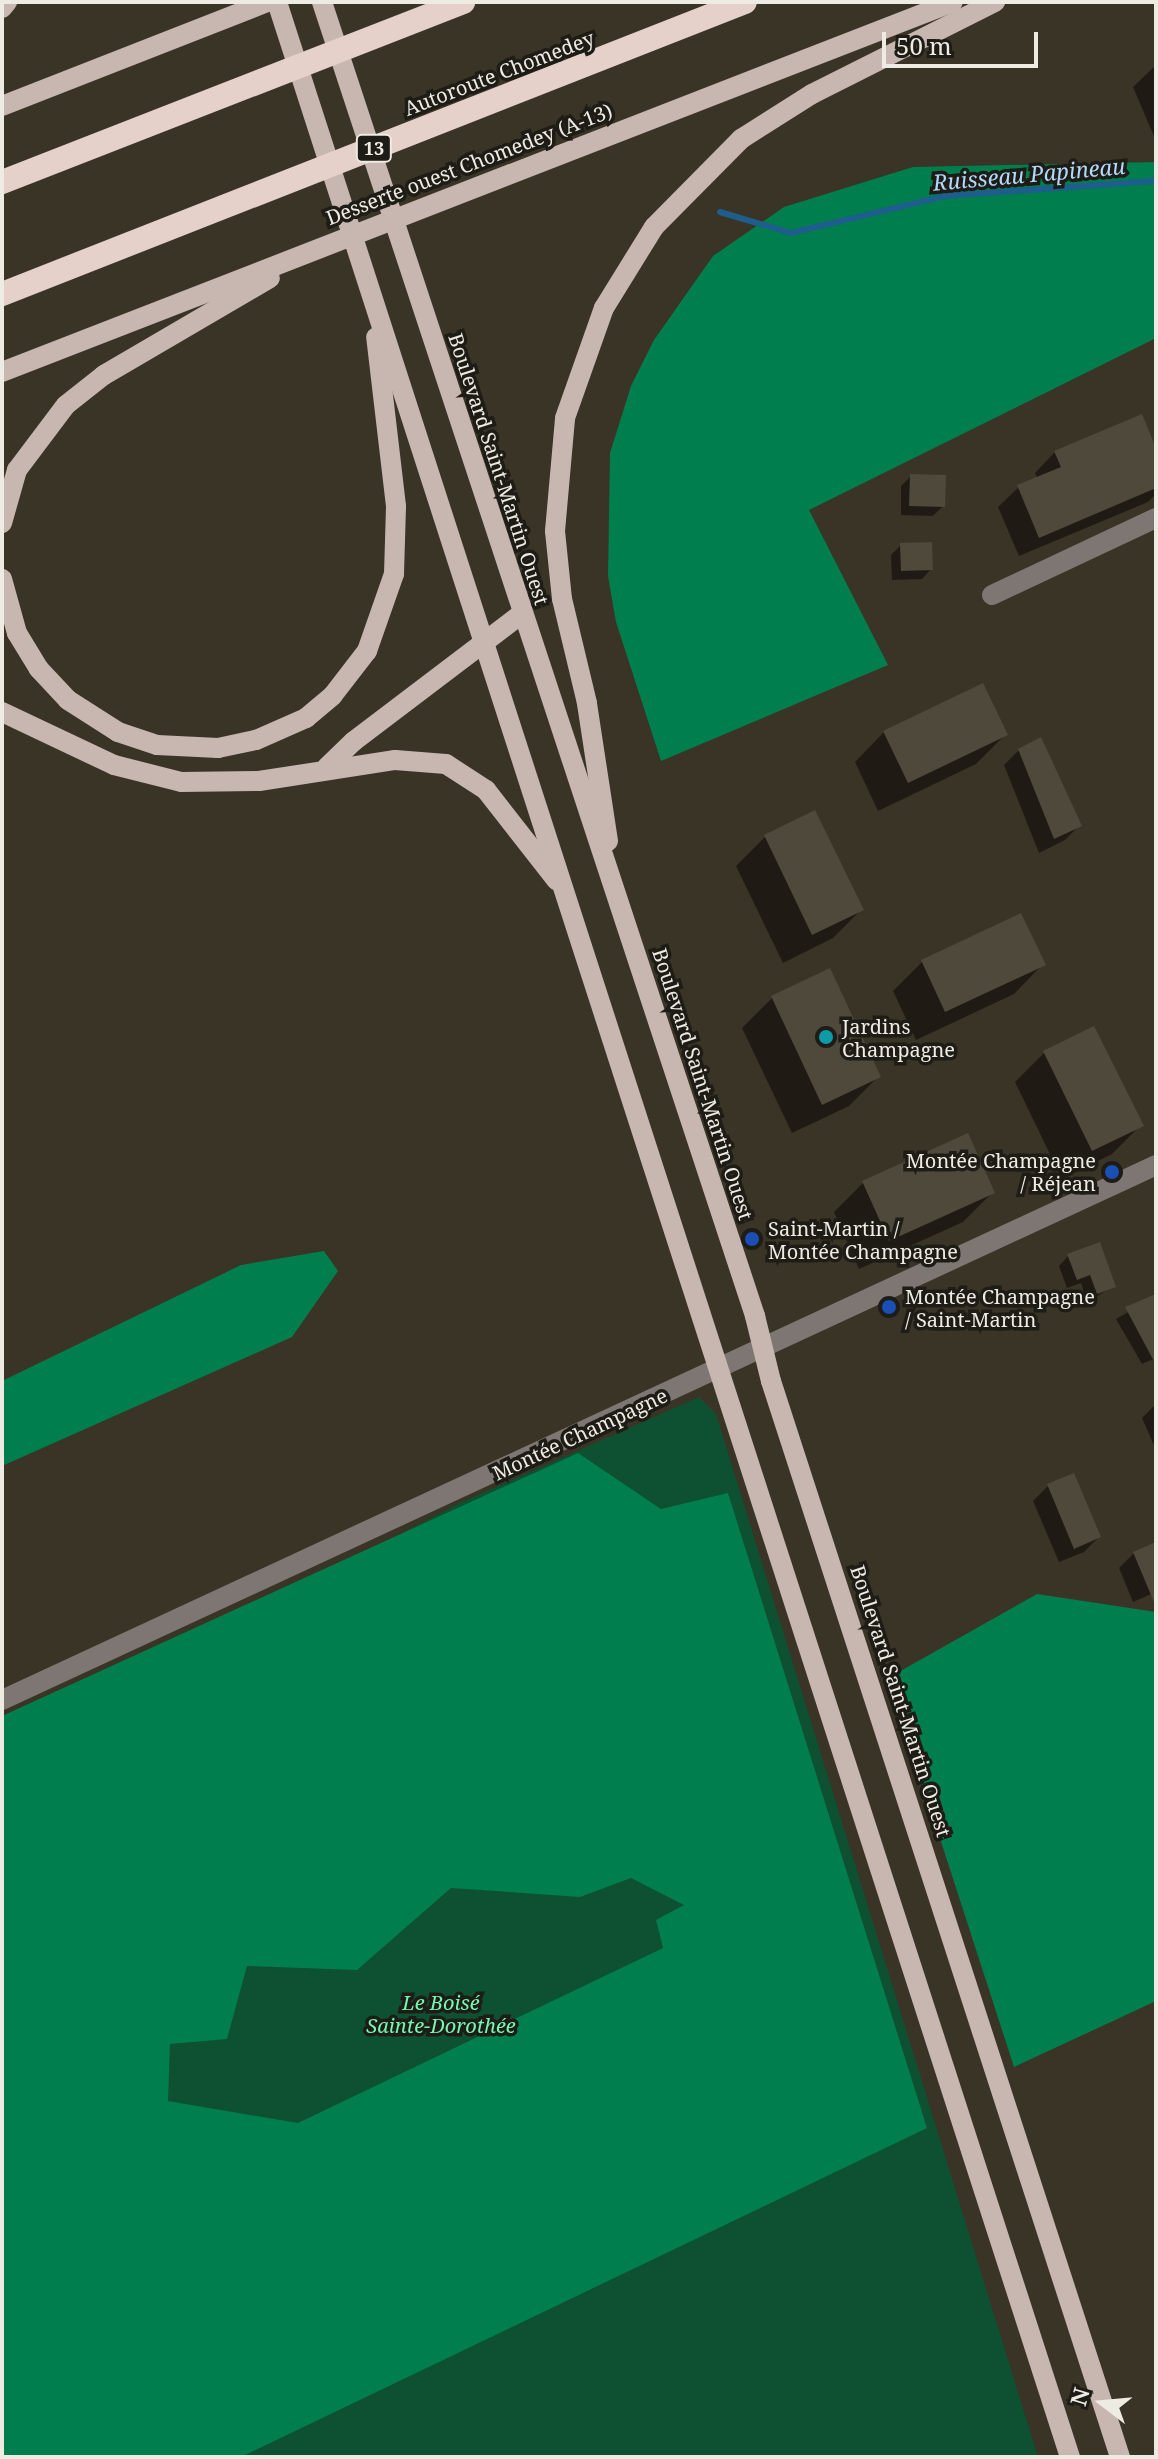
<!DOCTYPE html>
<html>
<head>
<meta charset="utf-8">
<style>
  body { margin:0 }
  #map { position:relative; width:1158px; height:2459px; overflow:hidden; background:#3a3426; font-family:"Noto Serif",serif }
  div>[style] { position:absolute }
  .green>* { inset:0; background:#0e5032 }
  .forest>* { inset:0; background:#017e4d }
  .shadow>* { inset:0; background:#0007 }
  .stream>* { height:6px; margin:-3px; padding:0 3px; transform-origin:3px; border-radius:3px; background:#1d5e8c }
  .building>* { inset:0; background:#4e493a }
  .minor>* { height:20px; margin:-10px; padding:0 10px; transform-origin:10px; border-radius:10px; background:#7e7673 }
  .major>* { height:20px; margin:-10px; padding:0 10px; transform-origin:10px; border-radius:10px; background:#c8b7b1 }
  .highway>* { height:24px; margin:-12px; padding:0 12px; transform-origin:12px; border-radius:12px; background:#e5d0ca }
  .dots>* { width:22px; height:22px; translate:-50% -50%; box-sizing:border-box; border:4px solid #1e1c16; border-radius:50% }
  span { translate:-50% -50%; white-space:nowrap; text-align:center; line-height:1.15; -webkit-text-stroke:7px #1e1c16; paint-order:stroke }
  .shield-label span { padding:2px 6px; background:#1e1c16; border:2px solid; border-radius:6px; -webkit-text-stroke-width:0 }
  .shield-label { font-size:18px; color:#eeebe2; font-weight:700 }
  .street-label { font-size:20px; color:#eeebe2 }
  .poi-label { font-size:20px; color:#eeebe2 }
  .left { translate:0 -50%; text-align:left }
  .right { translate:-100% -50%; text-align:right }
  .park-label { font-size:20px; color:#76f8b2; font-style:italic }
  .water-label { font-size:22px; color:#b3d9fa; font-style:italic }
  .frame { position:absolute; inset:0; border:4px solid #eeebe2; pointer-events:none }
  .north { position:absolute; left:1062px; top:2363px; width:80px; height:80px; -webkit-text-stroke:6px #1e1c16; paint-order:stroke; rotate:286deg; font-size:22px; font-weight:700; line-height:32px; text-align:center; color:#eeebe2 }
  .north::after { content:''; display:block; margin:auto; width:28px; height:36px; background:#eeebe2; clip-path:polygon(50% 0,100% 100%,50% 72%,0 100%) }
  .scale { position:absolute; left:882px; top:32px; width:156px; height:36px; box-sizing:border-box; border:4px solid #eeebe2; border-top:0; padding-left:10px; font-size:24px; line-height:28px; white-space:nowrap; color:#eeebe2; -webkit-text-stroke:6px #1e1c16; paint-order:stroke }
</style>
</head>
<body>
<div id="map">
  <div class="green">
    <i style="clip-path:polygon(699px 1397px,716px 1414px,1038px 2457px,2px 2457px,2px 1718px,320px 1576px,460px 1503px)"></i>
  </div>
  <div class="forest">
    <i style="clip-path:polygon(1156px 162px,1156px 338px,809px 510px,888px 665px,661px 761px,616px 622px,608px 576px,610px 453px,631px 386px,654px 340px,713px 256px,784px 207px,913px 167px)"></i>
    <i style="clip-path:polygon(324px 1251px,338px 1271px,292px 1337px,2px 1466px,2px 1381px,241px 1265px)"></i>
    <i style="clip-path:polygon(evenodd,578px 1453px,661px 1509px,728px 1493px,927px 2128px,241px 2457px,2px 2457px,2px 1716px,578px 1453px,631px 1878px,684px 1905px,656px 1920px,663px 1948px,298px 2123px,168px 2101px,170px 2044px,227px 2039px,247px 1966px,357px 1970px,451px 1888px,580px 1897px,631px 1878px)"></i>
    <i style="clip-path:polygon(1037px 1594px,1156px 1612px,1156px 2001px,1014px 2067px,888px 1678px)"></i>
  </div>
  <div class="shadow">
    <i style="clip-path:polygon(1156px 65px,1156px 141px,1133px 87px)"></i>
    <i style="clip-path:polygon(1055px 452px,1156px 453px,1156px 494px,1148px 502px,1019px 556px,998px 507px,1019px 487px,1038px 479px,1035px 473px)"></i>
    <i style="clip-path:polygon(911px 476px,943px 506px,933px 516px,901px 515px,901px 486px)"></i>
    <i style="clip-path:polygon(901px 545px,931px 569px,922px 579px,892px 580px,891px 555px)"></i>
    <i style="clip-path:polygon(884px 732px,1005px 735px,976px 764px,878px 811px,855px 762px)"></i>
    <i style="clip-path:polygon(1019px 750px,1080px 825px,1065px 840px,1039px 853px,1004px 765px)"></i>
    <i style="clip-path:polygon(814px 813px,862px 909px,833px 938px,783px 963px,736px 866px,765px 837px)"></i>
    <i style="clip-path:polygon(922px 962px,1043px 964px,1014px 994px,916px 1040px,893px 991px)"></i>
    <i style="clip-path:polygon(829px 971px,879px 1076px,849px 1106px,792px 1133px,742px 1028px,772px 998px)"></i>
    <i style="clip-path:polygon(1044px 1053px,1141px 1125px,1112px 1154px,1062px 1179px,1015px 1082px)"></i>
    <i style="clip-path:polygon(863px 1183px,992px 1193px,963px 1222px,859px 1269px,834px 1212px)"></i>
    <i style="clip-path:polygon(1068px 1256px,1114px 1286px,1087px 1302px,1081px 1283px,1067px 1288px,1059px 1266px)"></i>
    <i style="clip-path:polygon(1153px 1298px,1156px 1358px,1142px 1364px,1116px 1319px)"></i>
    <i style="clip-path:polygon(1156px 1404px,1156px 1450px,1142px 1418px)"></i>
    <i style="clip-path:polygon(1048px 1486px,1099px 1537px,1084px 1552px,1059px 1562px,1033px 1501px)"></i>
    <i style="clip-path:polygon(1156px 1544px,1156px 1592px,1133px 1602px,1119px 1568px,1134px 1553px)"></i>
  </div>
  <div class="stream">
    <i style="left:720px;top:212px;width:74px;rotate:16.5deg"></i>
    <i style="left:791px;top:233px;width:158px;rotate:-13.5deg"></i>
    <i style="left:945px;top:196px;width:212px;rotate:-4.1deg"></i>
  </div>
  <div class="building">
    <i style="clip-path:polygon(1142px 414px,1156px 448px,1156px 488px,1039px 538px,1017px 485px,1061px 467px,1054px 451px)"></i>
    <i style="clip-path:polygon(910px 474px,946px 475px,945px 507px,909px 506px)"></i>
    <i style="clip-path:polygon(932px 542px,933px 570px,901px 571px,900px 543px)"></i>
    <i style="clip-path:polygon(983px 683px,1008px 735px,908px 783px,883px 731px)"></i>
    <i style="clip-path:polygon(1041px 737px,1082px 826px,1054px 839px,1018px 749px)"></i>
    <i style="clip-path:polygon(815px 810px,864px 910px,812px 935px,764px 835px)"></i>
    <i style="clip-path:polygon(1021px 913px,1046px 965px,945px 1012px,921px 960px)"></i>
    <i style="clip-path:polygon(830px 968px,881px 1077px,822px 1105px,771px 996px)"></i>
    <i style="clip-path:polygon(1094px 1026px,1144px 1126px,1092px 1151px,1043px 1051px)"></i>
    <i style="clip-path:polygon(968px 1133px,995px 1193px,889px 1241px,862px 1181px)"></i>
    <i style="clip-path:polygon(1100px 1242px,1116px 1287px,1097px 1294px,1090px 1275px,1077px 1280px,1067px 1254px)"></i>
    <i style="clip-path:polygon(1156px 1294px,1156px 1365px,1125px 1307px)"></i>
    <i style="clip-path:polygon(1074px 1473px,1101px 1537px,1074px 1549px,1047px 1484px)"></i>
    <i style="clip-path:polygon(1156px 1542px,1156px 1607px,1133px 1552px)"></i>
  </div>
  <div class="minor">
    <i style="left:992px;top:595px;width:181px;rotate:-25.2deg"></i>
    <i style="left:2px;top:1700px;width:1272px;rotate:-24.87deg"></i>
  </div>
  <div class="major">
    <i style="left:277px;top:2px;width:2580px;rotate:72.1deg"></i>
    <i style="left:322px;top:2px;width:1384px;rotate:71.76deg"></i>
    <i style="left:755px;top:1316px;width:67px;rotate:76.2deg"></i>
    <i style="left:771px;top:1381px;width:1131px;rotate:72.03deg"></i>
    <i style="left:2px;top:8px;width:8px;rotate:-50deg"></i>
    <i style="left:2px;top:106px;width:285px;rotate:-21.4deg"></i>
    <i style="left:2px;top:372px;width:1020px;rotate:-21.26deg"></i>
    <i style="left:2px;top:523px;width:55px;rotate:-74.2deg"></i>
    <i style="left:17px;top:470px;width:81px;rotate:-53deg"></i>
    <i style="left:66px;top:405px;width:48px;rotate:-38.3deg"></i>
    <i style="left:104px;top:375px;width:192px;rotate:-30.3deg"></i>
    <i style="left:2px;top:579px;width:56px;rotate:74.5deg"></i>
    <i style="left:17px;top:633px;width:42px;rotate:58.6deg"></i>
    <i style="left:39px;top:669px;width:42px;rotate:46.9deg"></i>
    <i style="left:68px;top:700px;width:59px;rotate:32.6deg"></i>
    <i style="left:118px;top:732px;width:41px;rotate:18.4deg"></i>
    <i style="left:157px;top:745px;width:61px;rotate:2.8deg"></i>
    <i style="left:218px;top:748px;width:39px;rotate:-12deg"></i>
    <i style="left:256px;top:740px;width:55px;rotate:-23.7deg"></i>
    <i style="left:306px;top:718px;width:35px;rotate:-40deg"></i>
    <i style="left:333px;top:695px;width:56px;rotate:-52.3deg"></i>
    <i style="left:367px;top:651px;width:82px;rotate:-70.7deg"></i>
    <i style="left:394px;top:574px;width:68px;rotate:-88.3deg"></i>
    <i style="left:396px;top:506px;width:170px;rotate:-96.7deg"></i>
    <i style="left:2px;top:712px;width:124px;rotate:25.3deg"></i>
    <i style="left:114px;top:765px;width:69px;rotate:14.2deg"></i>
    <i style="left:181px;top:782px;width:78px;rotate:-0.7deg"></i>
    <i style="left:259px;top:781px;width:138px;rotate:-8.8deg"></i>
    <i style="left:395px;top:760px;width:51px;rotate:4.5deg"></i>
    <i style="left:446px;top:764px;width:48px;rotate:33deg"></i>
    <i style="left:486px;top:790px;width:115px;rotate:52deg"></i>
    <i style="left:327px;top:767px;width:37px;rotate:-44deg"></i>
    <i style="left:354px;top:741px;width:208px;rotate:-37.2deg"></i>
    <i style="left:608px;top:841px;width:140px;rotate:-98.7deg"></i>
    <i style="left:587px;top:703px;width:107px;rotate:-103.5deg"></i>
    <i style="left:562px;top:599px;width:68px;rotate:-95.9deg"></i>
    <i style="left:555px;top:531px;width:113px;rotate:-84.9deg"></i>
    <i style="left:565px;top:418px;width:117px;rotate:-70.5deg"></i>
    <i style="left:604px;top:308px;width:95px;rotate:-58.3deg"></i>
    <i style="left:654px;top:227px;width:124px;rotate:-45.3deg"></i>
    <i style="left:741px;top:139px;width:84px;rotate:-32.4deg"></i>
    <i style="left:812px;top:94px;width:205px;rotate:-26.7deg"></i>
  </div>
  <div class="highway">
    <i style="left:2px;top:182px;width:495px;rotate:-21.3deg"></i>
    <i style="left:2px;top:294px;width:798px;rotate:-21.45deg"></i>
  </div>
  <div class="dots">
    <i style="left:826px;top:1037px;background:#0f9aa8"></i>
    <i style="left:1112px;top:1172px;background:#1a4fb4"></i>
    <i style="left:752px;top:1239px;background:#1a4fb4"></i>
    <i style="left:889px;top:1307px;background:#1a4fb4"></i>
  </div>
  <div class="shield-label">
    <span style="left:374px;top:148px">13</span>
  </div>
  <div class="street-label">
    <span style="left:499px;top:73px;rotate:-21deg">Autoroute Chomedey</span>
    <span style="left:469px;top:164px;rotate:-21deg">Desserte ouest Chomedey (A-13)</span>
    <span style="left:499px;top:469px;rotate:72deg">Boulevard Saint-Martin Ouest</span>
    <span style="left:703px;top:1084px;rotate:72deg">Boulevard Saint-Martin Ouest</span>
    <span style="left:580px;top:1434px;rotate:-25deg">Montée Champagne</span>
    <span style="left:901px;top:1701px;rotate:72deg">Boulevard Saint-Martin Ouest</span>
  </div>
  <div class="poi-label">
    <span class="left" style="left:842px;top:1038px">Jardins<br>Champagne</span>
    <span class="right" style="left:1096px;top:1172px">Montée Champagne<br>/ Réjean</span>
    <span class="left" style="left:768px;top:1240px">Saint-Martin /<br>Montée Champagne</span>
    <span class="left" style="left:905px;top:1308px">Montée Champagne<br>/ Saint-Martin</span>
  </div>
  <div class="park-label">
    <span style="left:441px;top:2014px">Le Boisé<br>Sainte-Dorothée</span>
  </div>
  <div class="water-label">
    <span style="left:1029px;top:174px;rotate:-5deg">Ruisseau Papineau</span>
  </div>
  <div class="frame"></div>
  <div class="north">N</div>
  <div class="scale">50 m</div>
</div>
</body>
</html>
